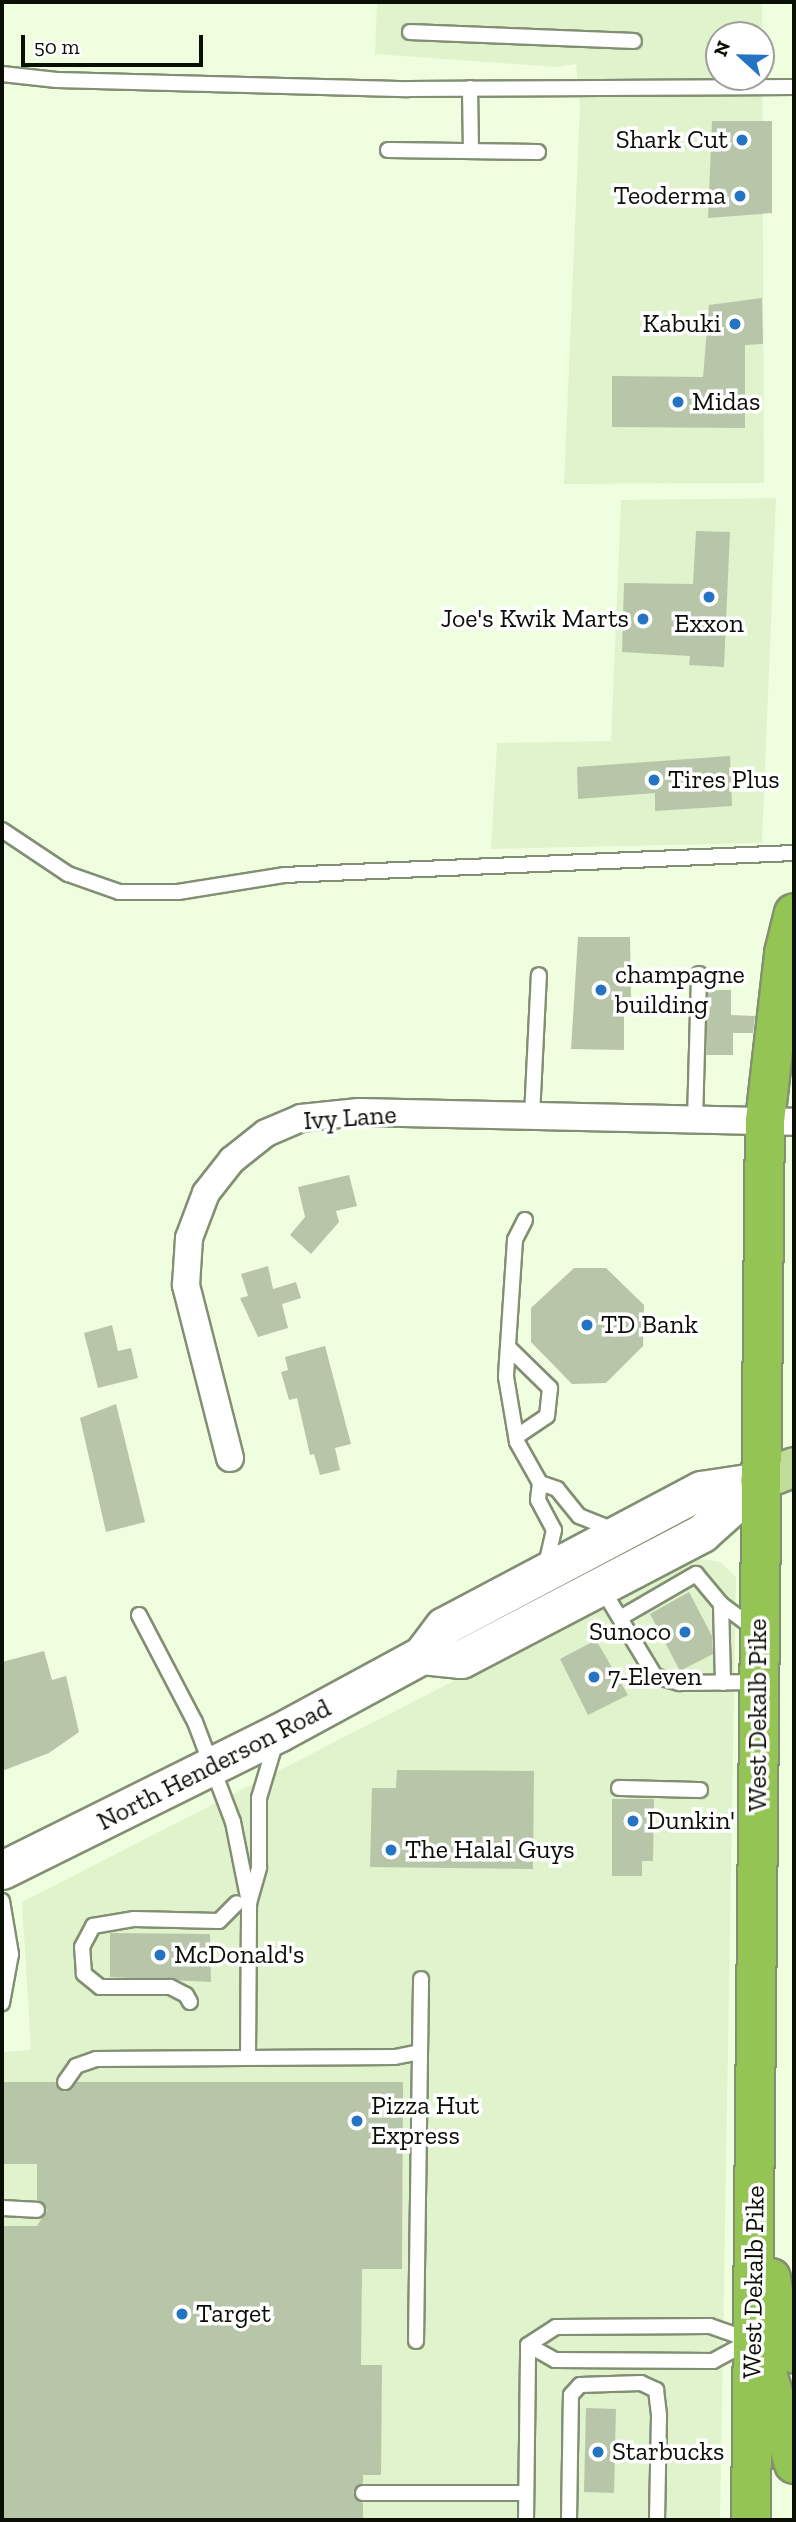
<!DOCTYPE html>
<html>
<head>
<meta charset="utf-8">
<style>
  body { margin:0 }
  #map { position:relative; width:796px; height:2522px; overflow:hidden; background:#effedf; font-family:"Zilla Slab",serif }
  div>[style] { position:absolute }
  .built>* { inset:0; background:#e1f3cd }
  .building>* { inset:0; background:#b7c5a8 }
  .path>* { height:4.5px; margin-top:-2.25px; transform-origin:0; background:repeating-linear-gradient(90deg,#7c8672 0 3.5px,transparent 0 7px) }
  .roads { filter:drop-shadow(2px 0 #828f73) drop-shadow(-2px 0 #828f73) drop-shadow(0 2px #828f73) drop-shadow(0 -2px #828f73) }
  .lane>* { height:14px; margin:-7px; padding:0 7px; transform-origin:7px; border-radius:7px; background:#fff }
  .street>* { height:26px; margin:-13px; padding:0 13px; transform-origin:13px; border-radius:13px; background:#fff }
  .secondary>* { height:37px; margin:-18.5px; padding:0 18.5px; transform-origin:18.5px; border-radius:18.5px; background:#fff }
  .primary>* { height:38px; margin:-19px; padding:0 19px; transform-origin:19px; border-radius:19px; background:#bfdc98 }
  .highway>* { height:38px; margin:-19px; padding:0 19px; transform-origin:19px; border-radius:19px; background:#94c453 }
  .dots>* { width:19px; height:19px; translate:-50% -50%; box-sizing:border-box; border:4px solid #fff; border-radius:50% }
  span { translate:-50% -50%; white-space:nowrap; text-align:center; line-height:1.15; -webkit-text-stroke:7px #fff; paint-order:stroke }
  .poi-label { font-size:26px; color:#0a0f05 }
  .right { translate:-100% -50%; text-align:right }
  .left { translate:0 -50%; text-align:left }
  .street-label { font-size:26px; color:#0a0f05 }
  .frame { position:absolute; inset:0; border:4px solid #0a0f05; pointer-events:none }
  .north { position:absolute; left:705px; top:21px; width:70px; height:70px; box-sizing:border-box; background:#fff; border:2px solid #9d9f9b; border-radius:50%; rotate:292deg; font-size:19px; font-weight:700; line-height:28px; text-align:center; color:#0a0f05 }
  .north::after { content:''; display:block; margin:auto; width:24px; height:32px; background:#2574c3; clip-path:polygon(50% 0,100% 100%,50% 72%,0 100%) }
  .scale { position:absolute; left:21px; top:35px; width:182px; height:32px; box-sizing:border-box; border:4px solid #0a0f05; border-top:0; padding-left:9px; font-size:21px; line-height:24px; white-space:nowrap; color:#0a0f05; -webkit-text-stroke:5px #fff; paint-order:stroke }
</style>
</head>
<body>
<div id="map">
  <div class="built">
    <i style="clip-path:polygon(evenodd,377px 2px,762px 2px,764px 483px,564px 484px,580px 104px,576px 64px,555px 67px,375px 54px,377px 2px,719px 35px,761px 35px,761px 77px,719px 77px,719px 35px)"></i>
    <i style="clip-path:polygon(776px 498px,762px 843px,491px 849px,497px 743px,611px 741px,621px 500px)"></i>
    <i style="clip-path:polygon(694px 1558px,720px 1562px,736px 1577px,720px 2520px,2px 2520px,2px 2052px,31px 2050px,22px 1902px)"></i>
  </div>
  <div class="building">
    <i style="clip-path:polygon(712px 121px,772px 121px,772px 213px,708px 218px)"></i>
    <i style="clip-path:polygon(762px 298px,763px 344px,745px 345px,745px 428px,612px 427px,612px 376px,703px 377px,709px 305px)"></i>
    <i style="clip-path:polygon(696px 531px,730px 532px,724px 667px,689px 665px,690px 656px,622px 652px,624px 583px,693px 584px)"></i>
    <i style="clip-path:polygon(730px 756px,732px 806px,655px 811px,655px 793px,578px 799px,577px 767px)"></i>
    <i style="clip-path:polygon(578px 937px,630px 937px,631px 997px,624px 997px,624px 1050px,571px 1049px)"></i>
    <i style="clip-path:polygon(708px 990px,731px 990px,731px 1015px,755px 1016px,753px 1033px,733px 1033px,733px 1055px,706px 1055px)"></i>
    <i style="clip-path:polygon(349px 1175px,357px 1206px,336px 1211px,339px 1222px,311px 1254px,290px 1235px,305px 1217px,298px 1187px)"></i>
    <i style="clip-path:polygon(268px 1266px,273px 1289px,296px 1282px,301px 1298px,282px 1304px,288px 1328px,258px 1337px,240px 1298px,248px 1296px,241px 1274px)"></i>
    <i style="clip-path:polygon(574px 1268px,606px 1268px,644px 1305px,643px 1346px,606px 1383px,572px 1384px,531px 1342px,531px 1308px)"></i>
    <i style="clip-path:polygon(112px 1325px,118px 1351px,131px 1348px,138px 1378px,98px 1388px,84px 1333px)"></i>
    <i style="clip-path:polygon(325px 1346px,351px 1444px,335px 1448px,340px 1470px,320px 1475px,314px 1454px,310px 1455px,297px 1398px,289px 1400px,281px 1372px,288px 1370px,285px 1357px)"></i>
    <i style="clip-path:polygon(116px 1404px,145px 1522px,106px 1532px,80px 1418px)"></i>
    <i style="clip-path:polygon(689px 1592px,712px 1636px,713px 1654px,680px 1671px,650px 1614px)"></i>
    <i style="clip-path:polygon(596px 1640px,628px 1695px,588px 1715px,560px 1659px)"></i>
    <i style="clip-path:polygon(44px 1651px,52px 1680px,66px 1676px,79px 1732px,49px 1753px,2px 1771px,2px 1662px)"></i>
    <i style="clip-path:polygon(397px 1770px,534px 1771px,533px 1869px,370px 1867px,372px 1788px,396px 1788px)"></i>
    <i style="clip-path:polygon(612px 1799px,654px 1799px,653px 1861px,642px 1861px,642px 1876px,612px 1876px)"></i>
    <i style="clip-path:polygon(110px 1933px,210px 1934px,211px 1982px,110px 1977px)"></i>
    <i style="clip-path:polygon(2px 2082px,55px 2082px,65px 2092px,77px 2082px,403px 2082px,402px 2269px,362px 2269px,361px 2365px,382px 2365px,381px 2475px,363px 2475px,363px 2483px,353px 2492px,363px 2503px,363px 2520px,2px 2520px,2px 2226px,37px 2226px,47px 2210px,37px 2200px,37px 2164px,2px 2164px)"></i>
    <i style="clip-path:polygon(586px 2408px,616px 2409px,614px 2493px,584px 2492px)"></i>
  </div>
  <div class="path">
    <i style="left:624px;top:1002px;width:29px;rotate:2deg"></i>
  </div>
  <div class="roads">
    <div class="lane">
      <i style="left:410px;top:32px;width:224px;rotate:2.3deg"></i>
      <i style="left:2px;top:74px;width:55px;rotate:6.2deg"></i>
      <i style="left:57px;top:80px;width:351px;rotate:1.5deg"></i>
      <i style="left:408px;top:89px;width:386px;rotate:-0.3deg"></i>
      <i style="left:470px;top:88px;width:63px;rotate:89.1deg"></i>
      <i style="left:388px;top:150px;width:150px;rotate:0.8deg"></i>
      <i style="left:2px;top:830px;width:79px;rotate:33.7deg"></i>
      <i style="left:68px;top:874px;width:54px;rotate:19.4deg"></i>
      <i style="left:119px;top:892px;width:59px"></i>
      <i style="left:178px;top:892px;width:107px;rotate:-9.1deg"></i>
      <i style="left:284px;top:875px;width:510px;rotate:-2.47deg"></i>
      <i style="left:532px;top:1116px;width:141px;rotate:-87.2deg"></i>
      <i style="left:695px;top:1120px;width:146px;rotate:-88.4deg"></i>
      <i style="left:525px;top:1220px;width:22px;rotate:117deg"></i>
      <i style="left:515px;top:1240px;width:137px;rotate:93.8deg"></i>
      <i style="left:506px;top:1377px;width:66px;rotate:80.4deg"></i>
      <i style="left:517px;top:1442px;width:47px;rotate:60.7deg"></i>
      <i style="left:540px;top:1483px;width:17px;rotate:97deg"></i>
      <i style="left:538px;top:1500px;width:34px;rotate:62deg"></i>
      <i style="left:554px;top:1530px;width:35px;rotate:103deg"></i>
      <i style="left:508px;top:1347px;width:59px;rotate:44.3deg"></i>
      <i style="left:550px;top:1388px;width:28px;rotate:96deg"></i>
      <i style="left:547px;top:1416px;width:37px;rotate:146deg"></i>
      <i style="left:540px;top:1483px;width:18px;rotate:19deg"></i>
      <i style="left:557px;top:1489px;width:35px;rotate:51deg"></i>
      <i style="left:579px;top:1516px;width:37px;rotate:22deg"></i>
      <i style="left:601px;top:1587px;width:104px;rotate:58.8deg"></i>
      <i style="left:655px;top:1676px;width:26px;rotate:16deg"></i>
      <i style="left:680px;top:1683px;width:78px;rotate:-0.7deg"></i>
      <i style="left:721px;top:1604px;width:79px;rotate:88.5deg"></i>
      <i style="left:139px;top:1615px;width:121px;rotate:62.4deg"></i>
      <i style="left:195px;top:1722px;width:107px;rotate:69.2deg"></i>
      <i style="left:233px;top:1822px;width:82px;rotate:78.7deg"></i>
      <i style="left:620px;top:1618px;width:88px;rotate:-30.1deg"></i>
      <i style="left:696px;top:1574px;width:39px;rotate:50deg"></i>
      <i style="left:721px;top:1604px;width:44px;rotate:36.6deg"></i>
      <i style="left:619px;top:1788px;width:81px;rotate:1.4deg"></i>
      <i style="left:2px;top:1901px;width:54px;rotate:80.4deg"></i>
      <i style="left:11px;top:1954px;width:50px;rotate:100.4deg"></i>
      <i style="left:190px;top:2002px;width:8px;rotate:-120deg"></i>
      <i style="left:186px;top:1995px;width:18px;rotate:-153deg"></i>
      <i style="left:170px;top:1987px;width:70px;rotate:180deg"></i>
      <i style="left:100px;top:1987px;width:21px;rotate:-141deg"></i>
      <i style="left:84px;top:1974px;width:27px;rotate:-94deg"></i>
      <i style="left:82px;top:1947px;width:24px;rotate:-62deg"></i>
      <i style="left:93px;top:1926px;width:42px;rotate:-9.7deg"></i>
      <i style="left:134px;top:1919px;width:85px;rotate:1.3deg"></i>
      <i style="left:219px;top:1921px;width:25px;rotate:-45deg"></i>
      <i style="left:248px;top:2058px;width:155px;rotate:-89.6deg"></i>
      <i style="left:249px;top:1903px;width:37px;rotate:-74deg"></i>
      <i style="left:259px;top:1867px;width:69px;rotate:-90deg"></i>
      <i style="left:259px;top:1798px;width:59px;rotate:-73.4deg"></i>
      <i style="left:65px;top:2082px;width:19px;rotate:-55deg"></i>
      <i style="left:76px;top:2066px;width:21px;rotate:-19deg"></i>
      <i style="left:96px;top:2059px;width:299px;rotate:-0.4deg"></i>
      <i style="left:395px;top:2057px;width:25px;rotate:-11deg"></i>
      <i style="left:2px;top:2208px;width:35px;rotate:3deg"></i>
      <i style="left:416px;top:2341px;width:362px;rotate:-89.2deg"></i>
      <i style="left:528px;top:2345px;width:31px;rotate:29deg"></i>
      <i style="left:555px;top:2360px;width:158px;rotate:0.4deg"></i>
      <i style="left:713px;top:2361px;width:42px;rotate:-28.4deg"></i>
      <i style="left:528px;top:2345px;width:33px;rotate:-33deg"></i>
      <i style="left:556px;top:2327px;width:154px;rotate:-0.4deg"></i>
      <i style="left:710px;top:2326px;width:42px;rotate:19.3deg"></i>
      <i style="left:363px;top:2493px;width:163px"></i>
      <i style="left:526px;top:2520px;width:175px;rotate:-89.3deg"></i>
      <i style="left:569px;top:2520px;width:125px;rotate:-89.1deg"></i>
      <i style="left:571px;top:2395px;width:13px;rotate:-48deg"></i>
      <i style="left:580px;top:2385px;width:61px;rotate:-1.9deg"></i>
      <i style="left:641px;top:2383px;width:17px;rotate:25deg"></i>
      <i style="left:656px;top:2390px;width:26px;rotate:83deg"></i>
      <i style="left:659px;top:2416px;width:104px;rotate:91.1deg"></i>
    </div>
    <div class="street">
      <i style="left:230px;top:1458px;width:179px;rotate:-104.3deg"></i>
      <i style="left:186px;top:1285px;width:47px;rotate:-86.3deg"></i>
      <i style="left:189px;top:1238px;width:48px;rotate:-69.3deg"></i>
      <i style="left:206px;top:1193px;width:42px;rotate:-51.8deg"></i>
      <i style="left:232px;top:1160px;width:43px;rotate:-38.5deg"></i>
      <i style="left:266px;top:1133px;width:38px;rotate:-23deg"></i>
      <i style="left:301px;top:1118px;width:58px;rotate:-5.9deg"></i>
      <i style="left:359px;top:1112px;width:435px;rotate:1.3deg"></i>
    </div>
    <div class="secondary">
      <i style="left:422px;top:1655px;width:39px;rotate:6deg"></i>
      <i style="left:461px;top:1659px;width:272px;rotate:-27.6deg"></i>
      <i style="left:702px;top:1533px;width:78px;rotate:-41.9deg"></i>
      <i style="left:2px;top:1870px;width:310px;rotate:-26.4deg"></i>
      <i style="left:280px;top:1732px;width:162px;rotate:-28.5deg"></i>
      <i style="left:422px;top:1655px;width:36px;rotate:-53deg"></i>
      <i style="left:444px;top:1626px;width:291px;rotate:-27.9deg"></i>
      <i style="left:701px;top:1490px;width:60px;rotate:-8.7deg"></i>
    </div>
    <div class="primary">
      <i style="left:760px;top:1481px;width:37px;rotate:-22deg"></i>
    </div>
    <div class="highway">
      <i style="left:771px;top:2278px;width:57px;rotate:80.9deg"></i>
      <i style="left:780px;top:2334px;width:24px;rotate:54deg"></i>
      <i style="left:765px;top:2366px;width:102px;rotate:73.5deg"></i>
      <i style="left:751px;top:2520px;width:1399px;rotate:-89.43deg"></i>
      <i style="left:765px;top:1121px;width:169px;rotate:-83.5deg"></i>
      <i style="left:784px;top:953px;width:41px;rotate:-76deg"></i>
    </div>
  </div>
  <div class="dots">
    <i style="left:742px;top:140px;background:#2574c3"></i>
    <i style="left:740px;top:196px;background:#2574c3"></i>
    <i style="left:735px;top:324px;background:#2574c3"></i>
    <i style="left:678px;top:402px;background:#2574c3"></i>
    <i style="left:709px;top:597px;background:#2574c3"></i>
    <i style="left:643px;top:619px;background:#2574c3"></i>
    <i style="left:654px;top:780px;background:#2574c3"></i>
    <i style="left:601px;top:990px;background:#2574c3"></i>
    <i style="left:587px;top:1325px;background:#2574c3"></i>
    <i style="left:685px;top:1632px;background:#2574c3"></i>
    <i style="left:594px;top:1677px;background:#2574c3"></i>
    <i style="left:633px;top:1821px;background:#2574c3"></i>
    <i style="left:391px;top:1850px;background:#2574c3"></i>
    <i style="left:160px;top:1955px;background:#2574c3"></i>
    <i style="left:357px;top:2121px;background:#2574c3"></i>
    <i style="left:182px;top:2314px;background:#2574c3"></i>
    <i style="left:598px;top:2452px;background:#2574c3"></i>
  </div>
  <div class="poi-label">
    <span class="right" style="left:728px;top:140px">Shark Cut</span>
    <span class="right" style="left:726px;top:196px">Teoderma</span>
    <span class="right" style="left:721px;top:324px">Kabuki</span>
    <span class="left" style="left:692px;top:402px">Midas</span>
    <span class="right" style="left:629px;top:619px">Joe's Kwik Marts</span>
    <span style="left:709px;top:624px">Exxon</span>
    <span class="left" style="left:668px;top:780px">Tires Plus</span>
    <span class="left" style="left:615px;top:990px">champagne<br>building</span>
    <span class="left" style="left:601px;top:1325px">TD Bank</span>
    <span class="right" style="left:671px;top:1632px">Sunoco</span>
    <span class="left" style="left:608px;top:1677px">7-Eleven</span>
    <span class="left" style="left:647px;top:1821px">Dunkin'</span>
    <span class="left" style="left:405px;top:1850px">The Halal Guys</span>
    <span class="left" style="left:174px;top:1955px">McDonald's</span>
    <span class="left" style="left:371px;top:2121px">Pizza Hut<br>Express</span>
    <span class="left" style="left:196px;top:2314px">Target</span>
    <span class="left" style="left:612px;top:2452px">Starbucks</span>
  </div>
  <div class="street-label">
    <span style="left:350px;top:1118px;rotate:-4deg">Ivy Lane</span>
    <span style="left:758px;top:1715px;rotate:-90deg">West Dekalb Pike</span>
    <span style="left:214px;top:1765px;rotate:-27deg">North Henderson Road</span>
    <span style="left:754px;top:2282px;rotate:-89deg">West Dekalb Pike</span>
  </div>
  <div class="frame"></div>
  <div class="north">N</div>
  <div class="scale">50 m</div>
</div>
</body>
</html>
